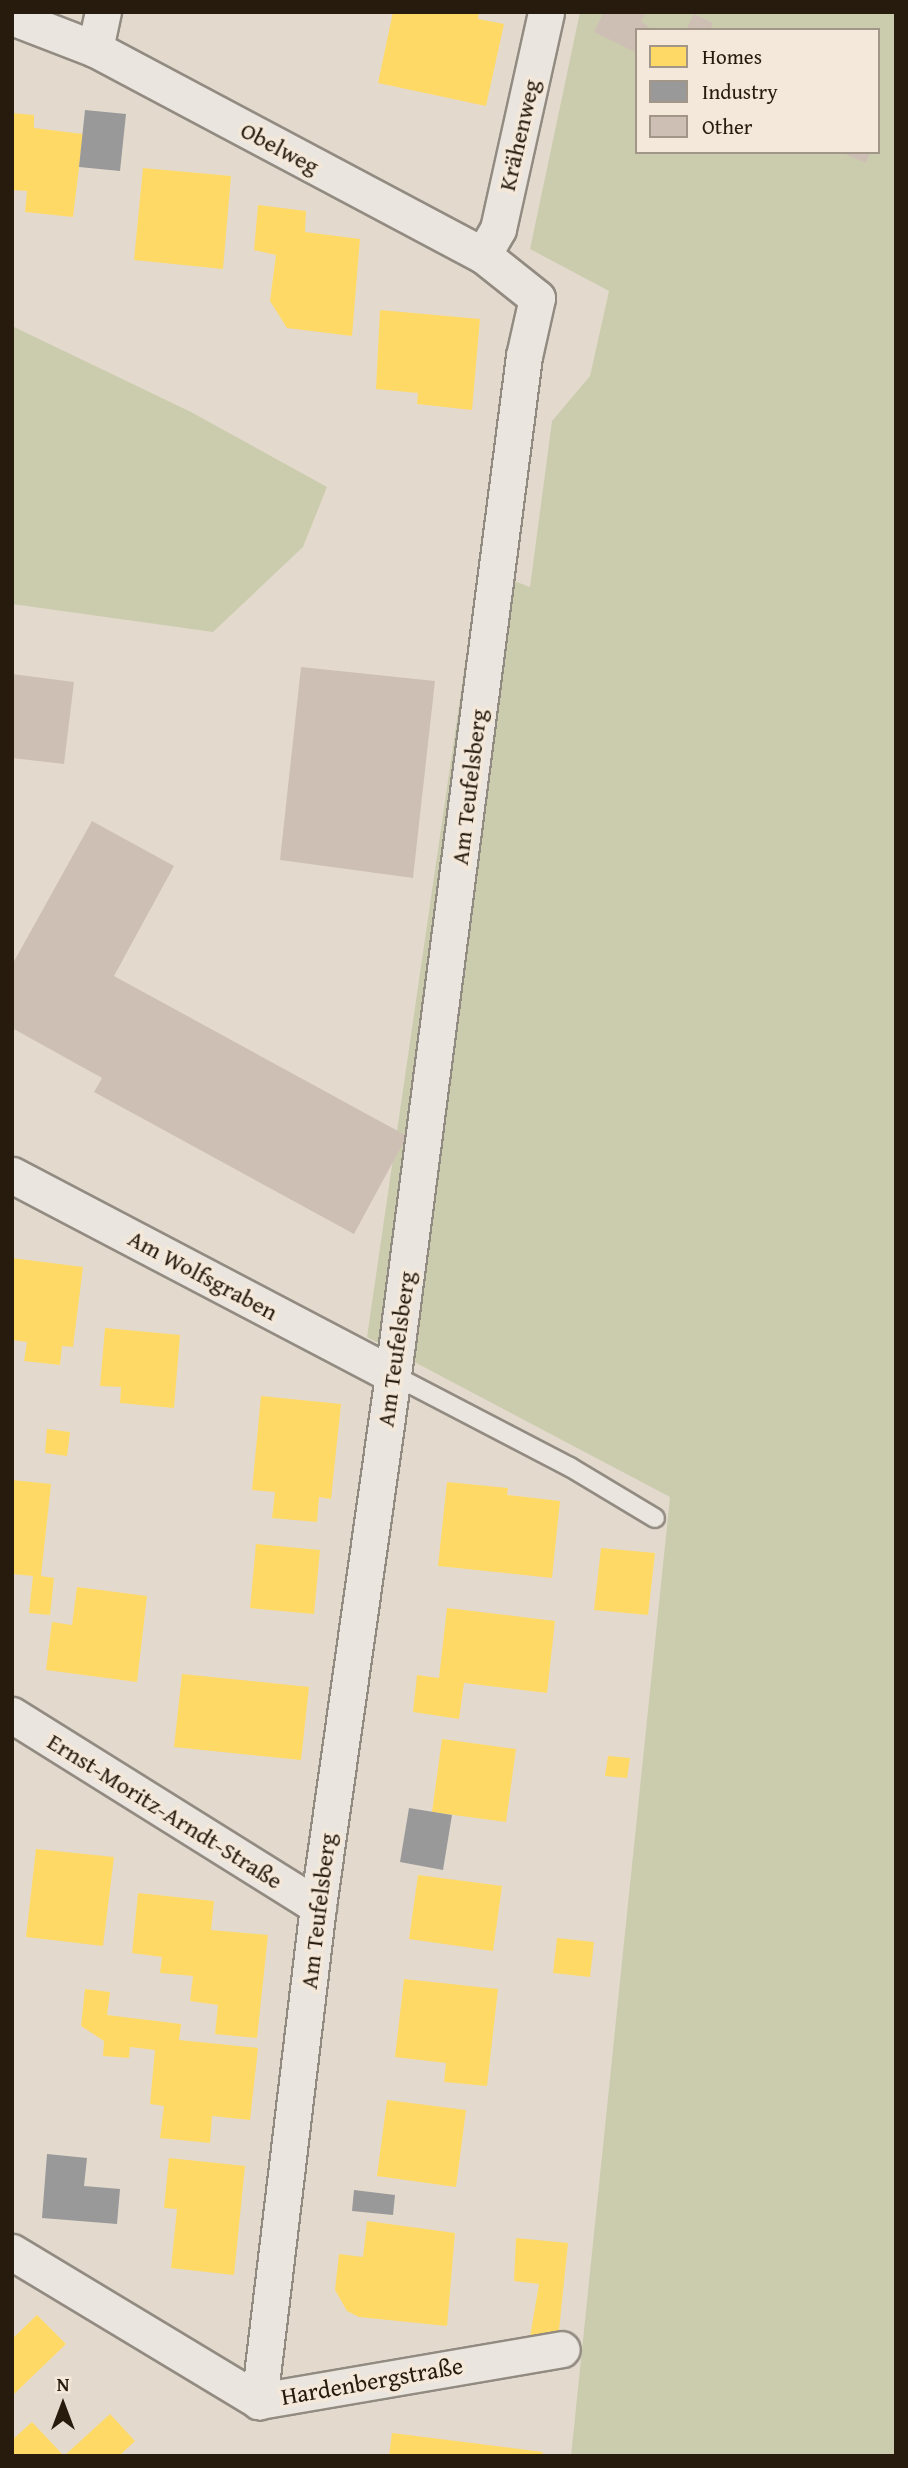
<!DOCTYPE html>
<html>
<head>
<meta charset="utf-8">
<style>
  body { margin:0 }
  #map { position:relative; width:908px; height:2468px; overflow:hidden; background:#e3dacd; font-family:"Gentium Book Plus",serif }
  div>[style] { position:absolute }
  .green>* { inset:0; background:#cbccae }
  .homes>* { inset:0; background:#ffd966 }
  .industry>* { inset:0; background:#999 }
  .building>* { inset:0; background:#cebfb4 }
  .roads { filter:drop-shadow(2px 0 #928b82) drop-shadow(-2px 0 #928b82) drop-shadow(0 2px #928b82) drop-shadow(0 -2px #928b82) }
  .service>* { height:18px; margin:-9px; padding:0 9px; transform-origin:9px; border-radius:9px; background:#eae5de }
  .minor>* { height:35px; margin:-17.5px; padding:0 17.5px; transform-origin:17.5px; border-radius:17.5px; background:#eae5de }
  span { translate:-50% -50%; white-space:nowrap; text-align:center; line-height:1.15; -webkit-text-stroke:7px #f3e8d9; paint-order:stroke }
  .street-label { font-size:24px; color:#271b0d }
  .frame { position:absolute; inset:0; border:14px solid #271b0d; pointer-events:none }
  .legend { position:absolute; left:635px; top:28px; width:245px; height:126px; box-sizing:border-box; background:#f3e8d9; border:2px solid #a19687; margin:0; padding:9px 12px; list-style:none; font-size:21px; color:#271b0d }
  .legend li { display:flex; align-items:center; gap:14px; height:35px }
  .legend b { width:35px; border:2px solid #a19687 }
  .north { position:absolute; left:28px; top:2370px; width:70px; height:70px; -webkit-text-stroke:5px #f3e8d9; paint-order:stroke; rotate:0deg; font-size:19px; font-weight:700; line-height:28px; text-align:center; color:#271b0d }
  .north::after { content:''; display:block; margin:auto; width:24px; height:32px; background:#271b0d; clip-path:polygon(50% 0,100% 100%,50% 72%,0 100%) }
</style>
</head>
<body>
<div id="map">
  <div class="green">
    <i style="clip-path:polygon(evenodd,580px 12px,896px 12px,896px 2456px,571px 2456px,670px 1497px,367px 1337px,479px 568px,530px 587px,552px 421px,590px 376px,609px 291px,530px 249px,580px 12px,637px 30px,878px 30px,878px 152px,637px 152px,637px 30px)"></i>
    <i style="clip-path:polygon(12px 326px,191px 412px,327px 487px,303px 547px,213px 632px,12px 604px)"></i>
  </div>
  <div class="homes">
    <i style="clip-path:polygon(393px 12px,479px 12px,478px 19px,504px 24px,486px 106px,378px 83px)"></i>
    <i style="clip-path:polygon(12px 113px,34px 115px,34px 128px,83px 134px,73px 217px,25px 212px,27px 191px,12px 190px)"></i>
    <i style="clip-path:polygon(143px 168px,231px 176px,223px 269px,134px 260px)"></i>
    <i style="clip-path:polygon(258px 205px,306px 211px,305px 232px,360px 239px,352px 336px,287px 328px,270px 301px,276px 255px,254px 250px)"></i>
    <i style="clip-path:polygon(380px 310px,480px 319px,472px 410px,417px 404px,418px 393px,376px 389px)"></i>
    <i style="clip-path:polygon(12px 1258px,83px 1267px,73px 1347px,62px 1346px,60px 1365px,24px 1361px,27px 1342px,12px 1340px)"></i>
    <i style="clip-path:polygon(105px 1328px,180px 1335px,174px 1408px,120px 1403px,121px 1387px,100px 1386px)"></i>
    <i style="clip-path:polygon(261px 1396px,341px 1404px,331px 1499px,319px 1497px,317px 1522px,272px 1518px,275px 1492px,252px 1490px)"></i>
    <i style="clip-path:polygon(47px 1429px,70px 1432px,67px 1456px,45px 1453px)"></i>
    <i style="clip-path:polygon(12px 1480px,51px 1484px,41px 1576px,54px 1578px,50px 1615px,29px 1613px,33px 1576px,12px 1574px)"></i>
    <i style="clip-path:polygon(447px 1482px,508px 1488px,507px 1495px,560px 1501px,552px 1578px,438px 1566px)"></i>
    <i style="clip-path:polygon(256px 1544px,320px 1550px,314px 1614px,250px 1608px)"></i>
    <i style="clip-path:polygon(601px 1548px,655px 1553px,648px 1615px,594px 1610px)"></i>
    <i style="clip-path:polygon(77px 1587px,147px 1596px,137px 1682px,46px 1670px,52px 1622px,72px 1625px)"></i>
    <i style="clip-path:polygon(447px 1608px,555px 1621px,547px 1693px,464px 1683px,459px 1719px,413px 1712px,417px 1675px,439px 1678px)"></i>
    <i style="clip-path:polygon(182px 1674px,309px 1687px,301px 1760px,174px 1747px)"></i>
    <i style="clip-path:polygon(442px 1739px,516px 1749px,506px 1822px,432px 1812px)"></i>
    <i style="clip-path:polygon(608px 1756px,630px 1758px,627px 1778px,605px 1776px)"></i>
    <i style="clip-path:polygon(36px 1849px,114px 1857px,103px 1946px,26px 1937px)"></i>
    <i style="clip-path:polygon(418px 1875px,502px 1886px,493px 1951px,409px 1939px)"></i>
    <i style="clip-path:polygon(138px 1893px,214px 1901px,211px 1930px,268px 1935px,257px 2038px,215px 2034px,218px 2005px,190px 2001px,193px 1976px,160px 1973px,162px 1957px,132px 1953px)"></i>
    <i style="clip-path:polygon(557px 1938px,594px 1942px,590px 1977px,553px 1973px)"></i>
    <i style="clip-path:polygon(404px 1979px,498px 1989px,487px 2086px,444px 2082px,446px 2063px,395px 2057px)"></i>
    <i style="clip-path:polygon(85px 1989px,110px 1992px,107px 2015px,181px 2024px,179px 2040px,258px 2048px,250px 2120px,212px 2116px,210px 2143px,160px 2138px,164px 2106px,150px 2104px,155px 2050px,130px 2047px,129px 2058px,103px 2056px,104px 2041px,81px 2026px)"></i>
    <i style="clip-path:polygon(387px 2100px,466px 2110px,456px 2187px,377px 2176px)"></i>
    <i style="clip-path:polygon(169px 2158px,245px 2166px,234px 2275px,171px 2268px,177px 2209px,164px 2208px)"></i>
    <i style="clip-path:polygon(367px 2221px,455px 2233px,447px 2326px,359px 2317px,347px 2311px,335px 2290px,339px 2254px,363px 2257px)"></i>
    <i style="clip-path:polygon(516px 2238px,568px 2243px,558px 2340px,529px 2343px,539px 2284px,514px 2281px)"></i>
    <i style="clip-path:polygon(37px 2315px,66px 2344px,12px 2396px,12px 2339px)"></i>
    <i style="clip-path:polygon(110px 2414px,135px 2441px,119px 2456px,12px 2456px,12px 2440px,32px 2422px,64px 2456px)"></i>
    <i style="clip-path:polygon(392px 2433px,543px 2452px,542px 2456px,389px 2456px)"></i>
  </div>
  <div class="industry">
    <i style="clip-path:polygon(85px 110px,126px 114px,120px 171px,79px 167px)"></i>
    <i style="clip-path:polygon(409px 1808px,452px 1815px,443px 1870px,400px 1862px)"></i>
    <i style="clip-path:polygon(47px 2154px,87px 2158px,84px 2186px,120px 2189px,117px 2224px,42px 2218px)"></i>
    <i style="clip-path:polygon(354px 2190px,395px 2195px,393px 2215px,352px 2211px)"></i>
  </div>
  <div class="building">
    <i style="clip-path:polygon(604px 12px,646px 12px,641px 22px,650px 27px,637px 30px,637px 53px,594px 32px)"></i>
    <i style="clip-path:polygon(694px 14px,713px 23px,710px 30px,686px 30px)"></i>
    <i style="clip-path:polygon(840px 152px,870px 152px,866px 163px)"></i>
    <i style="clip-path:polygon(301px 667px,435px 681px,413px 878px,280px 860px)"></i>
    <i style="clip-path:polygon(12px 674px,74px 682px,64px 764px,12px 758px)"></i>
    <i style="clip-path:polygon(92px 821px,174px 866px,114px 976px,407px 1136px,354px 1234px,94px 1092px,102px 1078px,12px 1028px,12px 965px)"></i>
  </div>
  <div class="roads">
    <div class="service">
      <i style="left:393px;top:1375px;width:199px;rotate:27.5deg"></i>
      <i style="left:570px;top:1467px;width:99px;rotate:31deg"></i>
    </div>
    <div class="minor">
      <i style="left:12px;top:17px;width:89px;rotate:21.1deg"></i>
      <i style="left:95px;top:49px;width:439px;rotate:28deg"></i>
      <i style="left:483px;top:255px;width:69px;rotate:38.5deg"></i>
      <i style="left:537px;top:298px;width:59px;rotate:102.6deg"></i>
      <i style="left:524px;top:356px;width:1027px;rotate:97.33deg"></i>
      <i style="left:393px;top:1375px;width:536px;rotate:98.04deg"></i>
      <i style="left:318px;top:1906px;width:499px;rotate:96.8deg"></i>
      <i style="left:95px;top:49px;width:38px;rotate:-78deg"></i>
      <i style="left:483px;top:255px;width:30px;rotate:-60deg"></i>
      <i style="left:498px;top:229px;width:222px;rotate:-77.5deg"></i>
      <i style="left:12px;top:1175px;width:430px;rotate:27.7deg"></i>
      <i style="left:12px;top:1715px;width:361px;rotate:32deg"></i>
      <i style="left:12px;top:2252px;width:288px;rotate:31.1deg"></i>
      <i style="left:259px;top:2401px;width:307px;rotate:-9.7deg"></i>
    </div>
  </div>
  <div class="street-label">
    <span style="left:519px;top:135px;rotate:-77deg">Krähenweg</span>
    <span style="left:280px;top:148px;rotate:28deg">Obelweg</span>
    <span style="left:469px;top:787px;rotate:-83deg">Am Teufelsberg</span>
    <span style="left:203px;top:1275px;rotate:28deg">Am Wolfsgraben</span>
    <span style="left:396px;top:1349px;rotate:-82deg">Am Teufelsberg</span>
    <span style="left:165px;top:1811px;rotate:32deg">Ernst-Moritz-Arndt-Straße</span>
    <span style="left:318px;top:1911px;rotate:-83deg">Am Teufelsberg</span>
    <span style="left:372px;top:2381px;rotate:-10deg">Hardenbergstraße</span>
  </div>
  <div class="frame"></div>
  <ul class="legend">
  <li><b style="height:19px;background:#ffd966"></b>Homes</li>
  <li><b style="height:19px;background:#999"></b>Industry</li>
  <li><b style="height:19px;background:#cebfb4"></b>Other</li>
  </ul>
  <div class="north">N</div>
</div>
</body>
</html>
